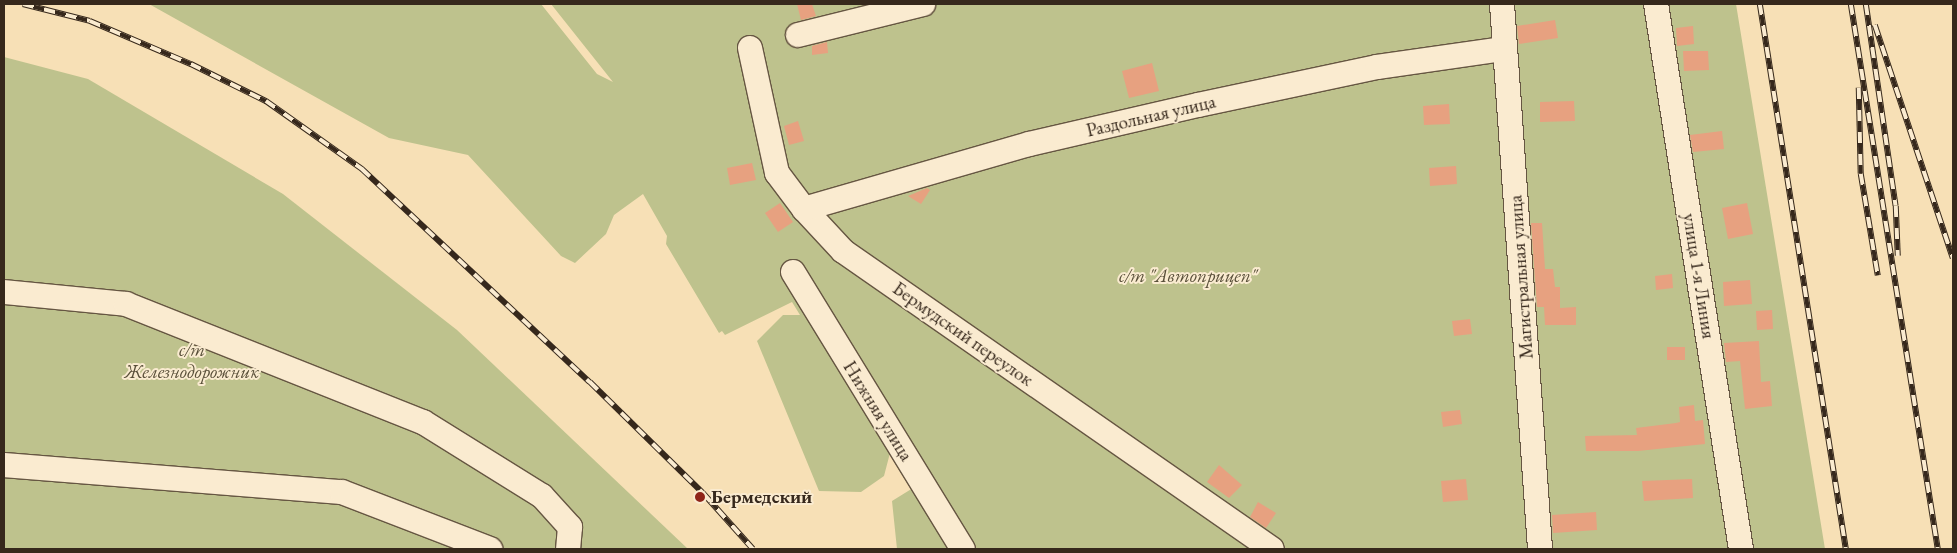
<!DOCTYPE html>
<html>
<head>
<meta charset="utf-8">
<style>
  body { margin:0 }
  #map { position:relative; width:1957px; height:553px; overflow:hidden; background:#f7e0b6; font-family:"EB Garamond",serif }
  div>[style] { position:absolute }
  .green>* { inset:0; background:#bec28d }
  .building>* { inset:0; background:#e7a180 }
  .roads { filter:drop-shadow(1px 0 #665642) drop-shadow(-1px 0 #665642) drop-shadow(0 1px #665642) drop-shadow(0 -1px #665642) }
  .minor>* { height:24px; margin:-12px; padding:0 12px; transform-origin:12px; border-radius:12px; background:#faebd0 }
  .rail>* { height:5.5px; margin-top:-2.75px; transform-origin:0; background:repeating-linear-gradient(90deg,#faebd0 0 11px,#36281c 0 22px); box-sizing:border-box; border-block:1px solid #36281c }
  .dots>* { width:14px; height:14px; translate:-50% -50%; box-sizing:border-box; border:2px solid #faebd0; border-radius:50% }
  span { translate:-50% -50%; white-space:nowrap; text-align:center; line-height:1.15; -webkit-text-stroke:4px #faebd0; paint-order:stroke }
  .street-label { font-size:19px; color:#36281c }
  .park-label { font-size:19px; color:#584e38; font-style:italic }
  .poi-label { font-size:19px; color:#36281c; font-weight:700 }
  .left { translate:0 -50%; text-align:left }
  .frame { position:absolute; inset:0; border:5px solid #36281c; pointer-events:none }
</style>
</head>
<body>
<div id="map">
  <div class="green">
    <i style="clip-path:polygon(149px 4px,541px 4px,597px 74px,613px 82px,551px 4px,1736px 4px,1825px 549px,897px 549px,892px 501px,913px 488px,890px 453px,884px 476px,861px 492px,819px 491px,757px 341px,783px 315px,800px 315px,792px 302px,725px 335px,722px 331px,719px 333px,666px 244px,667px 236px,643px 194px,614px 215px,606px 234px,575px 263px,561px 256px,468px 155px,389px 138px)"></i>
    <i style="clip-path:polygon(4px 57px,88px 79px,283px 194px,457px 330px,688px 549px,4px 549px)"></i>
  </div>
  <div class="building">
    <i style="clip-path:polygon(797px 4px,812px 4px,816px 16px,801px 20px)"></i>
    <i style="clip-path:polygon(1555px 20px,1558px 38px,1519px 44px,1517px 26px)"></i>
    <i style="clip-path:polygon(1693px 26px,1694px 44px,1677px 46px,1676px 28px)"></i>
    <i style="clip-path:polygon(827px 42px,828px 53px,812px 55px,812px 46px)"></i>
    <i style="clip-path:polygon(1683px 51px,1708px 51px,1709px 70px,1684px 71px)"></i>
    <i style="clip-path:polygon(1152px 63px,1159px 91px,1129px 98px,1122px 71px)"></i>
    <i style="clip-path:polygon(1574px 101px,1575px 121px,1540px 122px,1540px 102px)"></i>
    <i style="clip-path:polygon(1449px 104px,1450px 124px,1424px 125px,1423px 106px)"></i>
    <i style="clip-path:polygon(798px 121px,804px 141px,789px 145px,784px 126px)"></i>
    <i style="clip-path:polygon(1722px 131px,1724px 149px,1693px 152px,1690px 135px)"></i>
    <i style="clip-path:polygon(752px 163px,756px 180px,730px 185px,727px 168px)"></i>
    <i style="clip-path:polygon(1456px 166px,1457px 184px,1430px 186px,1429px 168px)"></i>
    <i style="clip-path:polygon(927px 188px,930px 190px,921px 204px,908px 196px)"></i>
    <i style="clip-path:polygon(780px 203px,793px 222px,778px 232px,765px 213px)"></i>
    <i style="clip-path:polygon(1747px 203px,1753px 234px,1728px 239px,1722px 208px)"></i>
    <i style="clip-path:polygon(1531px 223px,1542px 223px,1545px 269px,1553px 269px,1555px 287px,1560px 287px,1560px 308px,1576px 307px,1576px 325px,1545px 325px,1544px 307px,1537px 307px)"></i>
    <i style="clip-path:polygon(1672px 274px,1673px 288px,1656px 290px,1655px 276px)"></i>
    <i style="clip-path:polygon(1750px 280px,1752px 304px,1724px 306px,1723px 282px)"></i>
    <i style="clip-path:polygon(1772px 310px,1773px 329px,1757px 330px,1756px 311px)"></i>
    <i style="clip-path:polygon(1470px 319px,1472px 334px,1454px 336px,1452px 321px)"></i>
    <i style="clip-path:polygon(1759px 341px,1761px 382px,1770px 381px,1772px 406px,1745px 409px,1740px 361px,1726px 362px,1724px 343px)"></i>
    <i style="clip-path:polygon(1667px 347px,1685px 347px,1685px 360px,1667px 360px)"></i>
    <i style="clip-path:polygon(1694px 405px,1695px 421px,1703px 420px,1705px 444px,1638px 451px,1586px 451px,1585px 436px,1637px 435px,1636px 428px,1676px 423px,1680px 422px,1679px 407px)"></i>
    <i style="clip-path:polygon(1460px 410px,1462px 424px,1443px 427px,1441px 412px)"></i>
    <i style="clip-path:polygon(1219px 465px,1242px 485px,1229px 498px,1207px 482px)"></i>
    <i style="clip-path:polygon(1466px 479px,1468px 500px,1443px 502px,1441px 481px)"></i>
    <i style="clip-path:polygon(1692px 479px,1693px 498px,1644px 501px,1642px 481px)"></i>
    <i style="clip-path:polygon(1258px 502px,1276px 513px,1266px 528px,1250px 517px)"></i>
    <i style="clip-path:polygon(1596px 512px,1597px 530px,1553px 533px,1552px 515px)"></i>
  </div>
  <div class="roads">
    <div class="minor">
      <i style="left:1502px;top:4px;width:546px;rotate:86.01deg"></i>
      <i style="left:1656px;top:4px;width:552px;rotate:81.14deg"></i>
      <i style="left:798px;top:35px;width:129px;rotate:-13.9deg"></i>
      <i style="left:750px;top:48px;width:128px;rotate:77.8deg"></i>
      <i style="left:777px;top:173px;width:45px;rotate:53.1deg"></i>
      <i style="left:804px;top:209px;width:57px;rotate:47.1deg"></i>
      <i style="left:843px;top:251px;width:522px;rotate:34.79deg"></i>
      <i style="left:804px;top:209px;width:234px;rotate:-16.1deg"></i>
      <i style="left:1029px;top:144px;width:173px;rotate:-13deg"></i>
      <i style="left:1198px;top:105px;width:183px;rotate:-12deg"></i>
      <i style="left:1377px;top:67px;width:128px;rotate:-8.1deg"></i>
      <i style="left:793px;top:272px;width:325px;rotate:58.5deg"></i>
      <i style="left:4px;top:292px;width:123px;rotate:5.6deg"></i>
      <i style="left:126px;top:304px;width:320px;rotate:21.7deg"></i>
      <i style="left:423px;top:422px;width:140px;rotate:31.9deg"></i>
      <i style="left:542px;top:496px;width:42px;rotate:47.9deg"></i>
      <i style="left:570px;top:527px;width:22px;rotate:95deg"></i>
      <i style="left:4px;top:465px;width:339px;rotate:4.6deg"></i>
      <i style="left:342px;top:492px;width:159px;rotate:21.1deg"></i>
    </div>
  </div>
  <div class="rail">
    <i style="left:23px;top:4px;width:69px;rotate:14.2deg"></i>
    <i style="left:90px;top:21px;width:110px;rotate:23.1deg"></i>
    <i style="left:191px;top:64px;width:84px;rotate:26.3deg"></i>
    <i style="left:266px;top:101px;width:118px;rotate:35.3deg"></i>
    <i style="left:362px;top:169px;width:312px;rotate:43.1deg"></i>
    <i style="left:590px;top:382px;width:158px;rotate:44.5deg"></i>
    <i style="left:703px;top:493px;width:75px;rotate:48.2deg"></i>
    <i style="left:1760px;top:4px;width:552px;rotate:81.03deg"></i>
    <i style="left:1851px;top:4px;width:552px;rotate:80.93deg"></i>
    <i style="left:1866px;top:4px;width:204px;rotate:81.6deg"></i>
    <i style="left:1896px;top:206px;width:50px;rotate:87.7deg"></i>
    <i style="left:1875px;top:25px;width:246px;rotate:71.5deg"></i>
    <i style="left:1859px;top:88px;width:86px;rotate:88.7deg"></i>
    <i style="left:1861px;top:174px;width:103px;rotate:80.5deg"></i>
  </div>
  <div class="dots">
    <i style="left:700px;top:497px;background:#8f2418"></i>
  </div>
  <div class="street-label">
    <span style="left:1151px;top:116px;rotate:-13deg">Раздольная улица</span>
    <span style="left:1699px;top:276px;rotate:81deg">улица 1-я Линия</span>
    <span style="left:1521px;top:277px;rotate:-94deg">Магистральная улица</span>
    <span style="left:963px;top:334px;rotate:35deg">Бермудский переулок</span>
    <span style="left:878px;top:411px;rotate:58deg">Нижняя улица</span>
  </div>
  <div class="park-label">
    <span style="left:1188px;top:276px">с/т "Автоприцеп"</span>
    <span style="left:192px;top:361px">с/т<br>Железнодорожник</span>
  </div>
  <div class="poi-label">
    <span class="left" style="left:711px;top:497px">Бермедский</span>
  </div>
  <div class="frame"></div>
</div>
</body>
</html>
